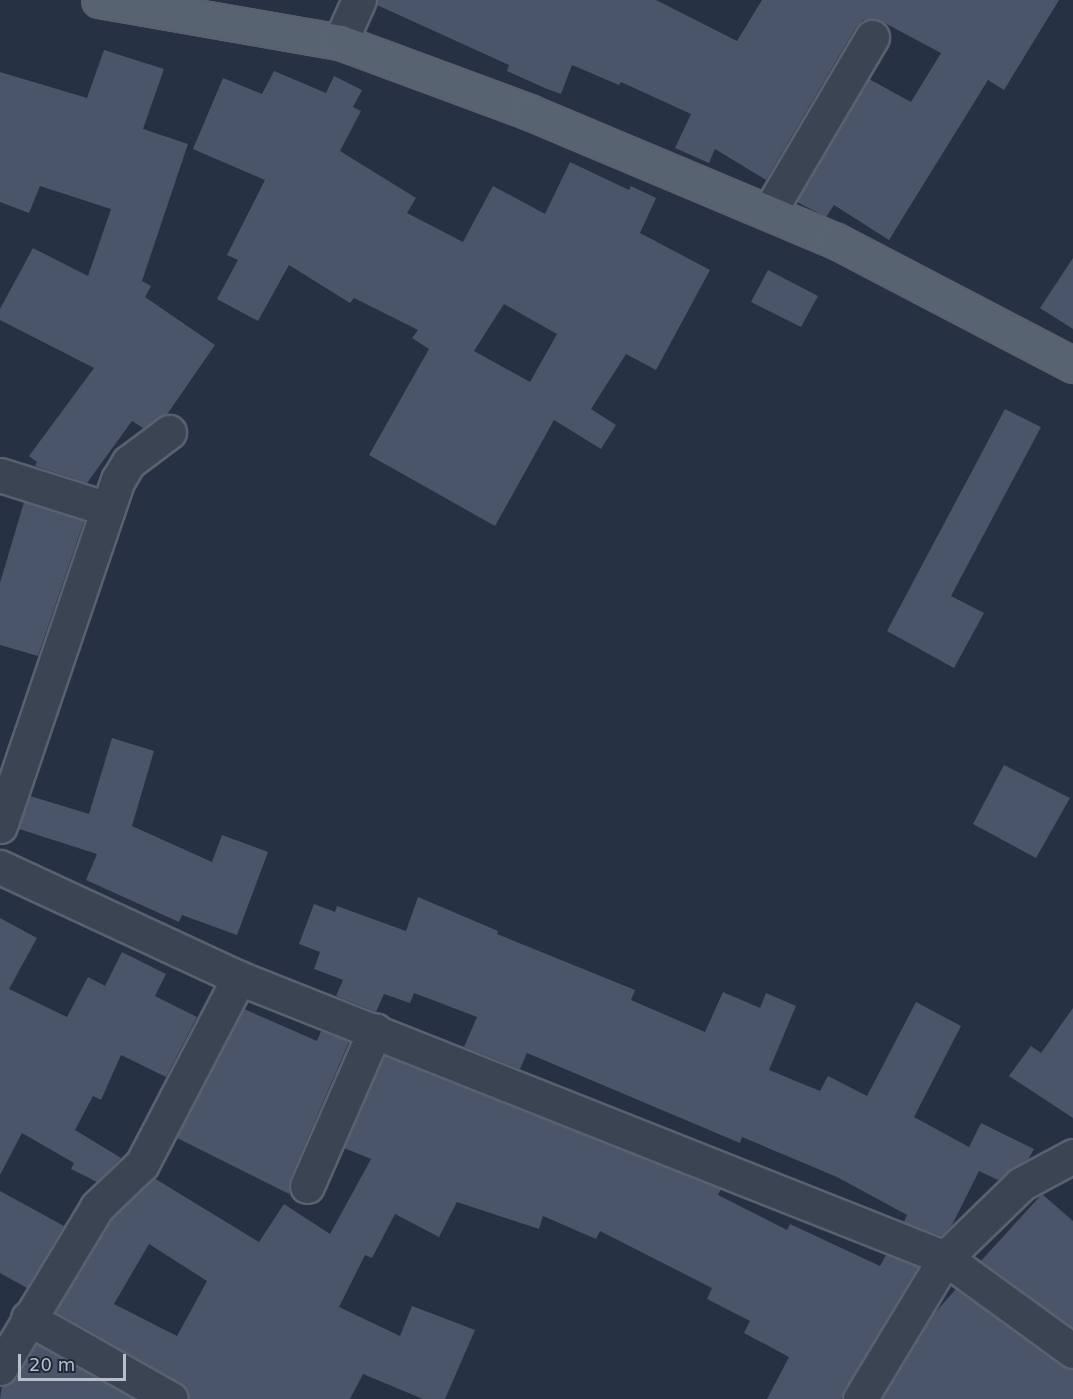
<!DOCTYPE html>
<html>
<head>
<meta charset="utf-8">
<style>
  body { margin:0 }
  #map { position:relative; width:1073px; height:1399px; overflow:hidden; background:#263143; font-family:"DejaVu Sans",sans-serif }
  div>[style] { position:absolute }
  .building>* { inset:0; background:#4a5569 }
  .roads { filter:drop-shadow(2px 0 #58616f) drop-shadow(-2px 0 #58616f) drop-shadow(0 2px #58616f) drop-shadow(0 -2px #58616f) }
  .street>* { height:33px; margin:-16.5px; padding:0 16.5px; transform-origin:16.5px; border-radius:16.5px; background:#3a4452 }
  .primary>* { height:33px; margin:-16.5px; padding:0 16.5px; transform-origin:16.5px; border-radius:16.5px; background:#586372 }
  span { translate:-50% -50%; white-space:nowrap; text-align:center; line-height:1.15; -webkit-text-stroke:4.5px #1f2837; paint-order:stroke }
  .scale { position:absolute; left:18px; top:1354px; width:108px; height:27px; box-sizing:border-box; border:3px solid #b7bfcc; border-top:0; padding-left:8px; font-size:18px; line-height:21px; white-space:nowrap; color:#b7bfcc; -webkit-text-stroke:4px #1f2837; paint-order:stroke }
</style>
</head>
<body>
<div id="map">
  <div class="building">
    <i style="clip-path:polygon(377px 0,656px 0,737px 41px,762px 0,1059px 0,1004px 90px,988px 80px,889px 240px,834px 205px,826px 217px,797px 202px,869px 79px,911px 102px,941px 53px,881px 21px,863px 20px,856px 27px,766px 180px,715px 149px,709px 163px,675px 148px,691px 114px,621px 82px,619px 85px,572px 65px,561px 94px,547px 89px,507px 71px,509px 65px,377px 5px)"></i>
    <i style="clip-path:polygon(104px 50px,164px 69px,143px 129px,188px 144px,142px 281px,151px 286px,145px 297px,215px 345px,168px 413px,143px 428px,132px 421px,87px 483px,35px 466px,37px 462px,29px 456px,94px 368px,0 320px,0 309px,33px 248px,88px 276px,111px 209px,40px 186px,29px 213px,0 202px,0 72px,87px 98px)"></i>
    <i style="clip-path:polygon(evenodd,274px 71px,326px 93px,334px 76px,362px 90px,353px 107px,361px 111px,340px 151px,416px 198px,407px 213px,463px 242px,493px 186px,545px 214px,570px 162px,629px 190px,631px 186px,656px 198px,640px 233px,710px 270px,656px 370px,626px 354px,591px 409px,616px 425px,601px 449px,554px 420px,495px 526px,369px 455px,429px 349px,412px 338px,418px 330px,354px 298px,350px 303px,289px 265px,258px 321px,217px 299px,238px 260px,227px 255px,265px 180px,193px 149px,223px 78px,262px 94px,274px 71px,504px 304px,557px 334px,530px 382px,474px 351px,504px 304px)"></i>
    <i style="clip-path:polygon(1073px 258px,1073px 329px,1040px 308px)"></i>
    <i style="clip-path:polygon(768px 270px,818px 296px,801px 327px,751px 302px)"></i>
    <i style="clip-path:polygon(1005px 409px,1041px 427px,951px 596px,984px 613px,954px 668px,887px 631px)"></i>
    <i style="clip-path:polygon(24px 502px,84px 521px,38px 656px,0 645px,0 583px)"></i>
    <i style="clip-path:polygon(112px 738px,154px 751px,132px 826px,212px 862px,222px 835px,268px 852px,237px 935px,182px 915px,179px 922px,86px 880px,97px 854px,19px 829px,30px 796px,89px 814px)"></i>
    <i style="clip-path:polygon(1004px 765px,1070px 798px,1036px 858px,973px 824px)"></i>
    <i style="clip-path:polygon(418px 897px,498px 931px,497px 934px,635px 990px,631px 1000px,705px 1032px,723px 992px,760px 1008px,766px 993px,796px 1006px,769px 1070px,820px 1091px,828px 1076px,867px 1096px,916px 1002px,961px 1026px,914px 1117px,969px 1147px,981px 1123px,1034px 1149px,1029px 1158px,998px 1180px,979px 1171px,952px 1225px,941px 1236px,904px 1222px,907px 1215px,837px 1177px,742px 1137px,740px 1143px,527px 1053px,520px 1069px,464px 1047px,477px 1017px,414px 993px,410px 1003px,384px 994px,376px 1012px,336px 996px,343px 980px,314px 969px,320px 952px,299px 944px,314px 904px,335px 912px,337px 906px,406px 931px)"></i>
    <i style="clip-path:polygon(0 918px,37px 938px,9px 989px,67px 1017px,88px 977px,105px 986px,122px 952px,166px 974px,155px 996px,197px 1017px,166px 1077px,121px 1055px,101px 1100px,93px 1096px,75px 1130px,121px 1158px,97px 1182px,71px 1169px,74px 1163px,22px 1133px,0 1175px)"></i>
    <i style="clip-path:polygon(1073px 1008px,1073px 1118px,1009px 1076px,1031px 1046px,1041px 1053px)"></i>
    <i style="clip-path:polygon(244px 1009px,317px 1041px,321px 1031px,349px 1042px,290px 1179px,289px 1194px,177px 1138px)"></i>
    <i style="clip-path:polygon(evenodd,384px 1056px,721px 1189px,718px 1195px,787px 1230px,790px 1224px,880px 1266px,886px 1255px,918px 1267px,841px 1399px,767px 1399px,789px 1357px,744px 1333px,750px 1321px,707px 1299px,712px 1288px,600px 1231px,596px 1239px,543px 1216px,539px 1229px,457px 1202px,439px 1237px,395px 1214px,372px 1258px,365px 1255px,339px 1307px,400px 1336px,412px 1306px,475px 1330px,445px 1399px,423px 1399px,363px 1374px,350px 1399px,190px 1399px,180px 1383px,56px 1312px,112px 1219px,154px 1178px,259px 1242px,284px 1204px,330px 1234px,371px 1159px,344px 1148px,384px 1056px,149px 1244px,207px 1281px,177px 1336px,114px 1304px,149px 1244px)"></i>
    <i style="clip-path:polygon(0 1191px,64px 1226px,27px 1288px,0 1273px)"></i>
    <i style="clip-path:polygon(1042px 1194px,1073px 1221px,1073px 1328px,981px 1261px)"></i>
    <i style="clip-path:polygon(956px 1289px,1062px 1366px,1073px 1369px,1073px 1399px,882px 1399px,931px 1317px)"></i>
    <i style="clip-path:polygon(36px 1344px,133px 1399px,0 1399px,2px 1386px,16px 1378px)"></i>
  </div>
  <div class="roads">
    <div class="street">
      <i style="left:340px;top:42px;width:46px;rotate:-65.7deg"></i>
      <i style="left:769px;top:212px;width:203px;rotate:-59.5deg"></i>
      <i style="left:0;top:475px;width:113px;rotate:17.5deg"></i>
      <i style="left:0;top:826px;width:366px;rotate:-71.2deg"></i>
      <i style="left:118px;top:480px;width:21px;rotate:-59deg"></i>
      <i style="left:129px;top:462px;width:50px;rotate:-36.9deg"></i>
      <i style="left:0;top:867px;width:264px;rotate:24.9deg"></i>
      <i style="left:239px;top:978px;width:759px;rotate:21.63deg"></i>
      <i style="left:945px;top:1258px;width:158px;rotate:36deg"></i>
      <i style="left:307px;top:1186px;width:170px;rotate:-66.4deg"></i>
      <i style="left:28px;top:1318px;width:164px;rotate:29.5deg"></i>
      <i style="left:0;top:1368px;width:188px;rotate:-58.9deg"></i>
      <i style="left:97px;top:1207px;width:62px;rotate:-43.7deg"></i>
      <i style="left:142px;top:1164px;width:210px;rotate:-62.5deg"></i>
      <i style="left:860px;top:1399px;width:165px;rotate:-58.9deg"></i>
      <i style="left:945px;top:1258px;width:106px;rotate:-44.2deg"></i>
      <i style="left:1021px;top:1184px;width:59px;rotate:-28.3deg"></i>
    </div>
    <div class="primary">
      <i style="left:99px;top:0;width:245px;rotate:9.9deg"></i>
      <i style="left:340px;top:42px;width:202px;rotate:20.3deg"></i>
      <i style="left:529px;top:112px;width:333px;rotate:22.8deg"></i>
      <i style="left:836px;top:241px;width:267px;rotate:27.6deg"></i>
    </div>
  </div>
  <div class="scale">20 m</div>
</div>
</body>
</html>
